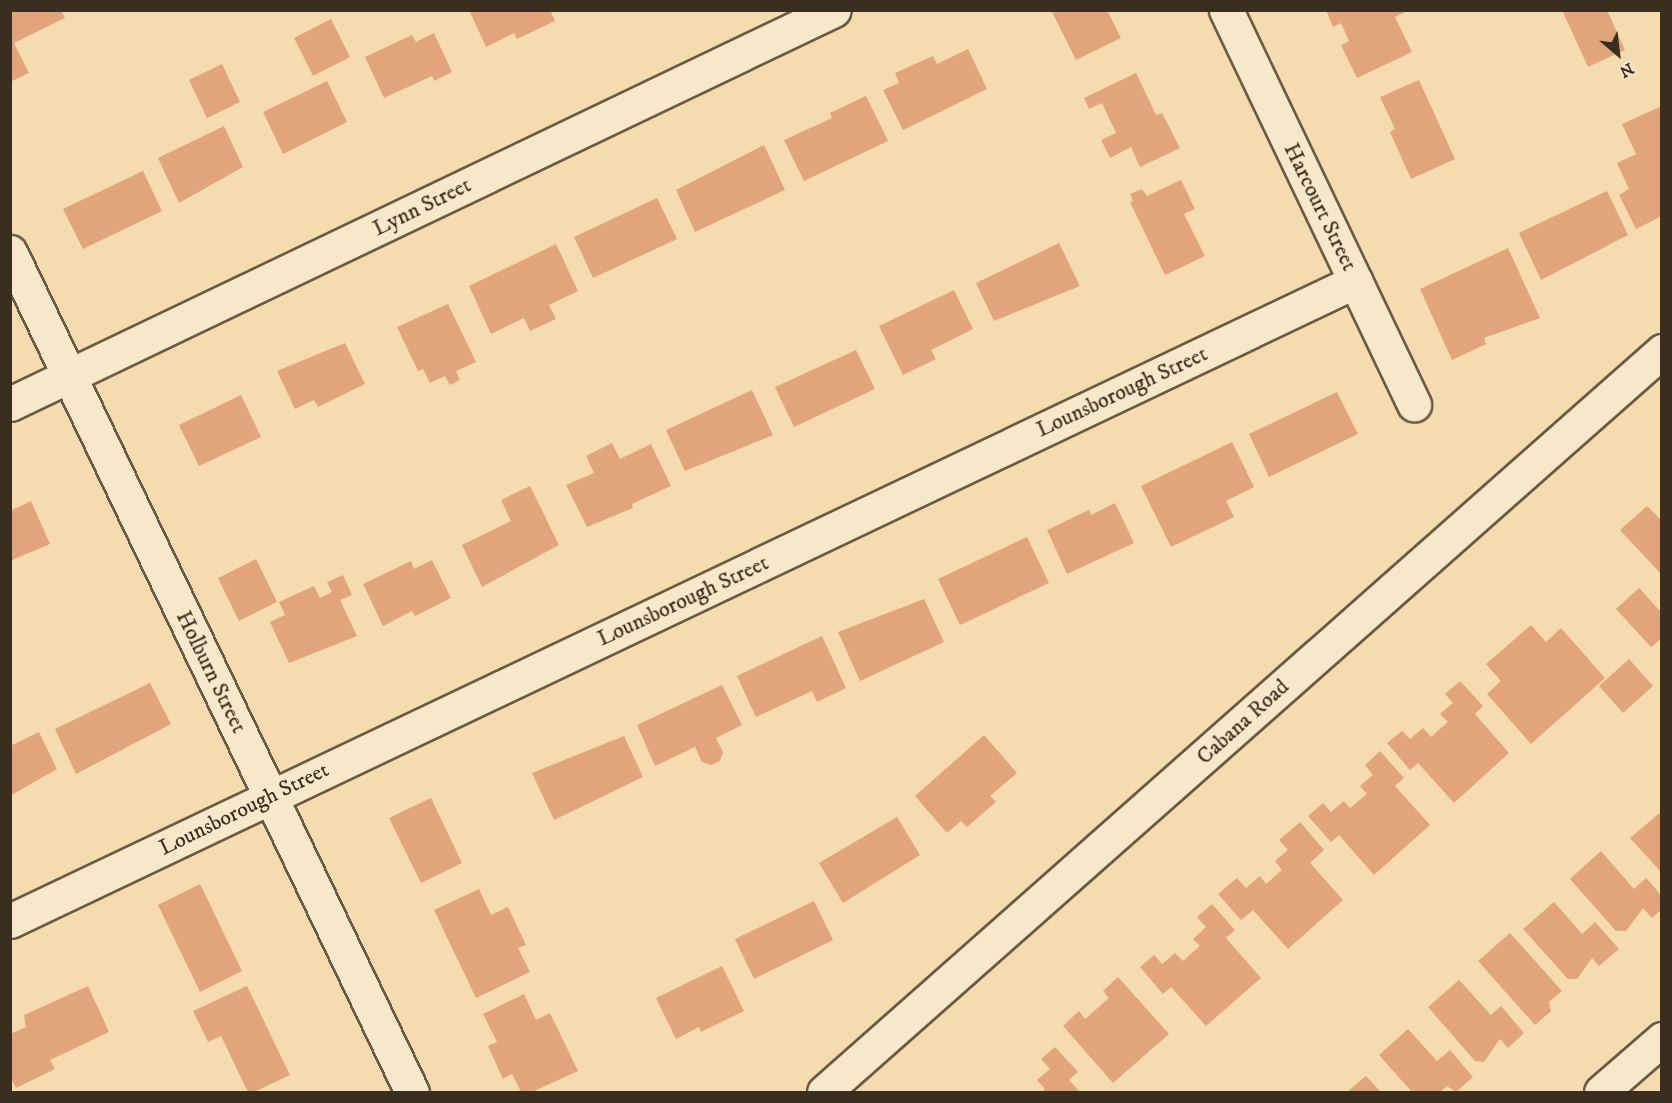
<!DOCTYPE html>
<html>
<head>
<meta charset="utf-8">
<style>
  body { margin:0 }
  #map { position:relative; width:1672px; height:1103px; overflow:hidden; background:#f5dcaf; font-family:"IM FELL DW Pica",serif }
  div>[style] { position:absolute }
  .building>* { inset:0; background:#e1a47b }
  .roads { filter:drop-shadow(2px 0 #695a43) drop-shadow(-2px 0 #695a43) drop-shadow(0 2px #695a43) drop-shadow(0 -2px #695a43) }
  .street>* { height:33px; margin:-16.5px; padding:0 16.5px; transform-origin:16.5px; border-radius:16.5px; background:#f8e8cb }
  .secondary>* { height:33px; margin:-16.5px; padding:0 16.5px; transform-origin:16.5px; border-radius:16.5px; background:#f8e8cb }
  span { translate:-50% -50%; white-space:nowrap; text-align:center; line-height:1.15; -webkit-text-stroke:4.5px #f8e8cb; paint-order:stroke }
  .street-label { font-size:22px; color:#3a2e1f }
  .frame { position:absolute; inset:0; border:12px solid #3a2e1f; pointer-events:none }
  .north { position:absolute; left:1588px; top:24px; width:60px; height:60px; -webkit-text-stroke:4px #f8e8cb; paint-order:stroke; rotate:152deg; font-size:16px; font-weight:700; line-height:24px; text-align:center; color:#3a2e1f }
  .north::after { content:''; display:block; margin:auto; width:21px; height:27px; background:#3a2e1f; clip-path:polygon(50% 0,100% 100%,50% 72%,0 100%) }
</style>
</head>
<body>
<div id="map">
  <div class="building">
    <i style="clip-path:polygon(10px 10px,61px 10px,65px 18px,14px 43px,29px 73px,10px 82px)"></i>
    <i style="clip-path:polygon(469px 10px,550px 10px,555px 21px,517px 39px,514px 33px,486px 47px)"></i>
    <i style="clip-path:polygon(1051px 10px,1107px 10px,1121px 38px,1076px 60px)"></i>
    <i style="clip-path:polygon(1326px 10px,1409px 10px,1395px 17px,1412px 52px,1357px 78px,1341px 45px,1349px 41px,1341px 23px,1333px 27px)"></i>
    <i style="clip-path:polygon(1562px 10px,1607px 10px,1625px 50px,1588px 67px)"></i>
    <i style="clip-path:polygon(331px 19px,350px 57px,313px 76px,294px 38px)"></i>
    <i style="clip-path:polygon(434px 33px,452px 72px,434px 81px,432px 76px,384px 98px,365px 57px,412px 35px,416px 42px)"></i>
    <i style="clip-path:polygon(968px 49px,987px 89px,903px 130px,883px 90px,899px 83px,895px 73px,933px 56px,937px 64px)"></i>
    <i style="clip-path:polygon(222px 64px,240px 102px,207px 118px,189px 80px)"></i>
    <i style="clip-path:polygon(1136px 73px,1156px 115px,1162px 113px,1180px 148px,1140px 167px,1131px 147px,1110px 158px,1101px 140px,1116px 133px,1102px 103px,1089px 109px,1084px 98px)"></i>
    <i style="clip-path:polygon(1419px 80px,1455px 159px,1411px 179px,1390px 132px,1395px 129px,1380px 97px)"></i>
    <i style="clip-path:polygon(327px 81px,347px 122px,283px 154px,263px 112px)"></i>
    <i style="clip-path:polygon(866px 96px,888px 141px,804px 181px,784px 140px,832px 118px,830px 113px)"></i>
    <i style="clip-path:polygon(1662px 106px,1662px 216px,1636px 229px,1619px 195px,1629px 189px,1617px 163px,1636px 154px,1622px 124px)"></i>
    <i style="clip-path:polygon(224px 126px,243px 167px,179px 203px,158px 158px)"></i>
    <i style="clip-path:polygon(764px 145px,785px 190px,695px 232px,676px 190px)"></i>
    <i style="clip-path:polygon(143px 171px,162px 211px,83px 249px,63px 209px)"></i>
    <i style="clip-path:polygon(1181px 180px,1195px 209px,1184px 214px,1205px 256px,1165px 275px,1130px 202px,1133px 201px,1130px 194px,1142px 189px,1147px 196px)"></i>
    <i style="clip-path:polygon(1607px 191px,1628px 235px,1541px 280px,1519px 233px)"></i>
    <i style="clip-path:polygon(657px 198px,677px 239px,593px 278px,574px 237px)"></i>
    <i style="clip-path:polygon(1059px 243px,1080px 286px,994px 321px,976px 283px)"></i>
    <i style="clip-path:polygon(556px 244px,578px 291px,549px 305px,556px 319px,530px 331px,524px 318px,491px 334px,469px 286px)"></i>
    <i style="clip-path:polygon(1508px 248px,1540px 318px,1484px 338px,1486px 344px,1452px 360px,1420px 289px)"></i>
    <i style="clip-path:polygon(954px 290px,973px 329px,931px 350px,936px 359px,903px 375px,879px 326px)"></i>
    <i style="clip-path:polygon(448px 304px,476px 362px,456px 371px,460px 380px,450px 385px,445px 376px,430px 383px,423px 369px,418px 371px,397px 327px)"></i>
    <i style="clip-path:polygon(345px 343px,365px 384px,318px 407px,314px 400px,295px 409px,277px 371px)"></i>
    <i style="clip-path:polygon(856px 350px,875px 389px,794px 427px,775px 387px)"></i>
    <i style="clip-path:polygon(752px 390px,773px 435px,685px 471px,666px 430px)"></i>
    <i style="clip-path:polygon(1337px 392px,1358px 434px,1269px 477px,1249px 434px)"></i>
    <i style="clip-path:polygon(241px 395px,261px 437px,199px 466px,179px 425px)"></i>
    <i style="clip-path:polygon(1232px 442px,1254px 487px,1226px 501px,1234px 517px,1171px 547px,1141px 486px)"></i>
    <i style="clip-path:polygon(612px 443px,620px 459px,651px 444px,671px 486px,632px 504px,633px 508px,587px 527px,566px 485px,594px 473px,586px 456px)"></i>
    <i style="clip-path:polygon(530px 486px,559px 545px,482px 587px,462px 545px,511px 521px,501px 500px)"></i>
    <i style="clip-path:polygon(31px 501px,50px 544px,10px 561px,10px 511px)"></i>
    <i style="clip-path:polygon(1115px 503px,1134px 543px,1067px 574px,1047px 530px,1089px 510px,1091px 515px)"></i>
    <i style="clip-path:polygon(1647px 506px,1662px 521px,1662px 575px,1620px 530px)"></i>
    <i style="clip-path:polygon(1027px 537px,1049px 583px,960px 625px,938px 579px)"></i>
    <i style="clip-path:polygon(256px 559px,277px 602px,239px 621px,218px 578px)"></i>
    <i style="clip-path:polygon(432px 560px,451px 598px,415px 616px,412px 611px,383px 626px,363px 584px,411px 561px,414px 569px)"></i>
    <i style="clip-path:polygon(343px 575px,352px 595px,340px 600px,357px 636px,289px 663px,270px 622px,285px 615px,279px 602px,314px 586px,320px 598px,332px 592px,327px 582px)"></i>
    <i style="clip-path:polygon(1639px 588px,1662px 613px,1662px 638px,1651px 647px,1616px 609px)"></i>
    <i style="clip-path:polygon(924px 599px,944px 642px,860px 681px,838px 632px)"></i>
    <i style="clip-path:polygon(1531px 625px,1546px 642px,1561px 628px,1605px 678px,1531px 744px,1487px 694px,1501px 681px,1486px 664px)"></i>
    <i style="clip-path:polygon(822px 636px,846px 688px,817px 702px,812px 691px,756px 717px,737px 676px)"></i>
    <i style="clip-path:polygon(1629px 659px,1653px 686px,1623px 713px,1599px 686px)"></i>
    <i style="clip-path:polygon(1460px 681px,1483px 706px,1475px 714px,1509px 753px,1454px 803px,1418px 763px,1410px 770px,1387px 743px,1402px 731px,1410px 739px,1423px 728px,1431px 737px,1448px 722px,1440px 714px,1453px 703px,1445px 694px)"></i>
    <i style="clip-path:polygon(150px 683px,171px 724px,76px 774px,55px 729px)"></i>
    <i style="clip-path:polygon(722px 685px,742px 725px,716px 738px,723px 752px,720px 761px,711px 765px,702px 762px,695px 747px,655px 766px,637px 725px)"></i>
    <i style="clip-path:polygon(39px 732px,57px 769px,10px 796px,10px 746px)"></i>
    <i style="clip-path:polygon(984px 735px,1017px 773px,990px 796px,996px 802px,967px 827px,961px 821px,947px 833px,915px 796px)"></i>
    <i style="clip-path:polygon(624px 736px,643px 777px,554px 820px,532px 773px)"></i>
    <i style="clip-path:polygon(1380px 751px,1404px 778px,1395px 786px,1430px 825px,1374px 875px,1339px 835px,1331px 842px,1308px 816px,1323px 803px,1331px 812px,1344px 801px,1350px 808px,1367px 794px,1360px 786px,1373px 775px,1365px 765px)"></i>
    <i style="clip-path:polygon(431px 798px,462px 863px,421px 883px,389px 818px)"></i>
    <i style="clip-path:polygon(1662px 811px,1662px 873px,1630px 838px)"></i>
    <i style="clip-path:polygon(897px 817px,920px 855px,843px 903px,819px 863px)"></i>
    <i style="clip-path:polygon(1300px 822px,1324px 850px,1310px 863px,1343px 900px,1288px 949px,1253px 910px,1241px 920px,1218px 894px,1237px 878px,1246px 888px,1260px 876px,1266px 884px,1282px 870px,1275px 861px,1288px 850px,1279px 840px)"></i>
    <i style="clip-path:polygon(1601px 851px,1634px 889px,1646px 878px,1662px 896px,1662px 909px,1652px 918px,1643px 908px,1626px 931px,1616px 931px,1570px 879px)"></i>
    <i style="clip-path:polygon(200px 884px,242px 971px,200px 992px,158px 905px)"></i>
    <i style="clip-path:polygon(479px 889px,491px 915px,508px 907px,526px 945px,518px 948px,530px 972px,476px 998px,434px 910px)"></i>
    <i style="clip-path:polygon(814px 901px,833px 940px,754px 979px,735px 939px)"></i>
    <i style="clip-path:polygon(1554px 902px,1582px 934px,1595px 922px,1619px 949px,1599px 966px,1592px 958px,1577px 979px,1568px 979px,1523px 929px)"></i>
    <i style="clip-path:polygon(1212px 904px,1235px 930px,1226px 938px,1261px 978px,1206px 1026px,1171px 987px,1163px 994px,1140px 967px,1154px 955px,1162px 964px,1175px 953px,1183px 961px,1200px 946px,1193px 939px,1206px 927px,1197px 917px)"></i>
    <i style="clip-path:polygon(1510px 933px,1562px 991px,1549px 1002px,1551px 1011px,1535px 1025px,1478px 961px)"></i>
    <i style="clip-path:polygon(722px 966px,744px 1011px,701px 1032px,699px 1027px,676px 1039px,656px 998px)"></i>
    <i style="clip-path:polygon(1118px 977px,1169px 1034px,1113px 1083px,1063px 1026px,1079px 1011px,1085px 1019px,1109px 998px,1103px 991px)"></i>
    <i style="clip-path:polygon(1459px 980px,1491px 1015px,1501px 1006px,1524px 1033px,1508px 1048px,1500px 1039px,1484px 1062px,1475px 1061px,1428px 1007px)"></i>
    <i style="clip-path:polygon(88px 986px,109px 1032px,50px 1060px,55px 1069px,16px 1088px,10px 1077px,10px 1034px,26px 1027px,24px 1015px)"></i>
    <i style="clip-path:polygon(247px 986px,290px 1075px,254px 1092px,248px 1092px,221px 1036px,208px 1042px,193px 1011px)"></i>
    <i style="clip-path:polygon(524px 994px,536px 1020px,550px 1013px,578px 1071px,532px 1092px,521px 1092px,512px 1074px,503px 1079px,488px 1046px,497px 1042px,483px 1014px)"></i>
    <i style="clip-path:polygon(1408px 1029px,1437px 1061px,1450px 1050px,1473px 1077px,1456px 1092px,1447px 1086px,1440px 1092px,1412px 1092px,1379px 1055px)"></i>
    <i style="clip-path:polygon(1055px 1047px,1078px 1072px,1069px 1080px,1080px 1092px,1041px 1092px,1045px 1089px,1037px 1080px,1050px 1069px,1041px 1059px)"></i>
    <i style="clip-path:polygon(1366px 1076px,1381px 1092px,1347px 1092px)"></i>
  </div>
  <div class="roads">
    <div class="street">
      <i style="left:1226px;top:10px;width:437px;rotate:64.5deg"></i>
      <i style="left:10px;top:252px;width:931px;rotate:64.43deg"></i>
      <i style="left:10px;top:404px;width:913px;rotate:-25.56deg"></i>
      <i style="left:10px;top:921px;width:1490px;rotate:-25.43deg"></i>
      <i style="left:1601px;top:1092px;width:81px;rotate:-41deg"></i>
    </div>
    <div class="secondary">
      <i style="left:824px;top:1092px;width:1119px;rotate:-41.48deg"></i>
    </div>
  </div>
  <div class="street-label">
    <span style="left:422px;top:207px;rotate:-26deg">Lynn Street</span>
    <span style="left:1320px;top:207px;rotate:64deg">Harcourt Street</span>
    <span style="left:1122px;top:392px;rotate:-25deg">Lounsborough Street</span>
    <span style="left:683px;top:601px;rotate:-25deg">Lounsborough Street</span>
    <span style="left:211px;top:672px;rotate:64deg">Holburn Street</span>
    <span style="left:1243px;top:722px;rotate:-42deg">Cabana Road</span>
    <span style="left:244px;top:809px;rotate:-26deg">Lounsborough Street</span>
  </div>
  <div class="frame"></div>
  <div class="north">N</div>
</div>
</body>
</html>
